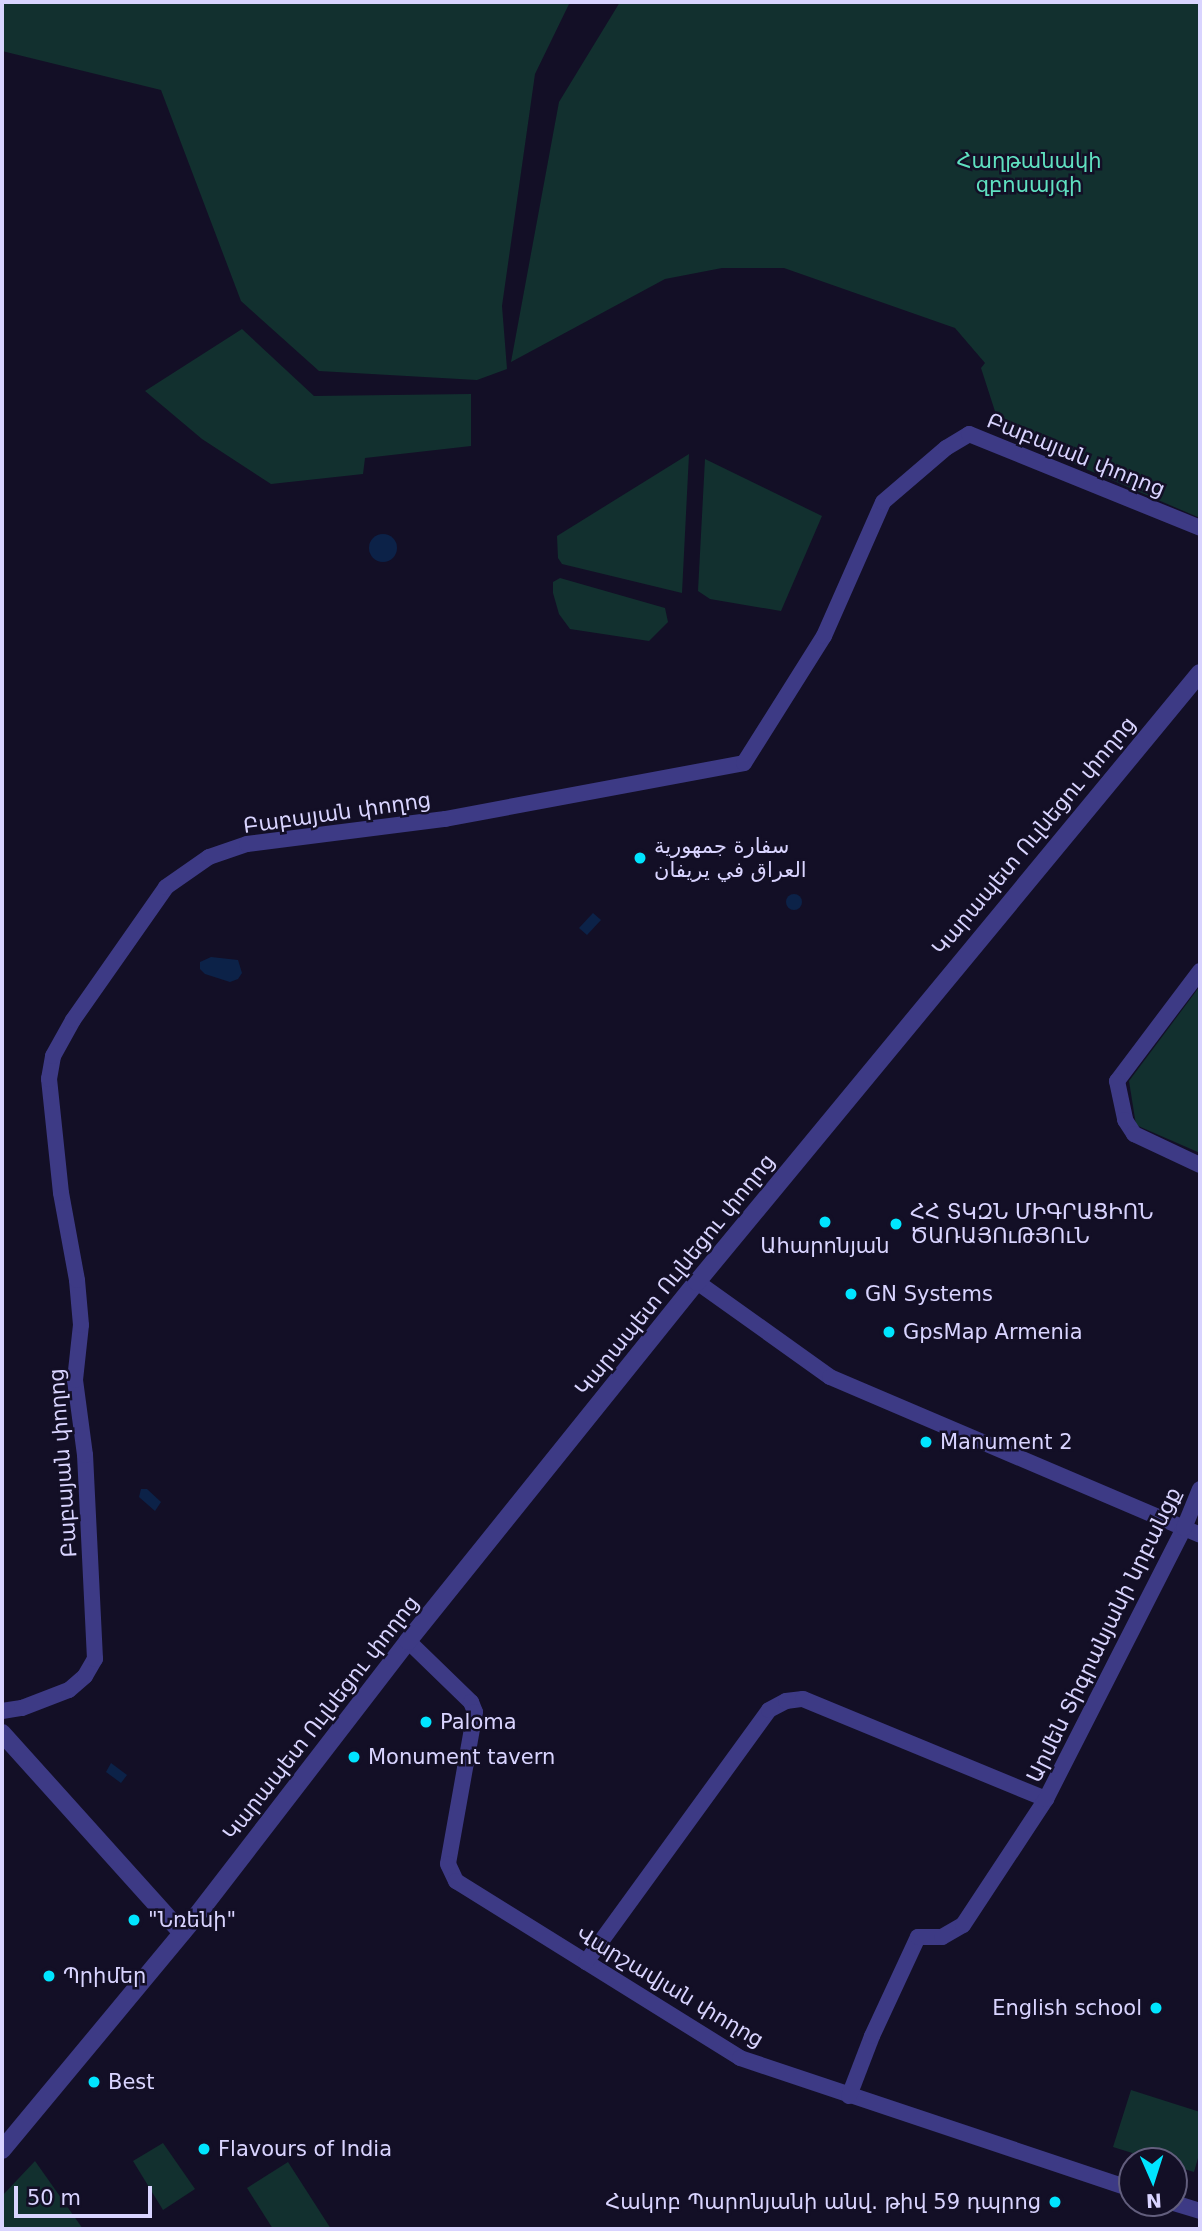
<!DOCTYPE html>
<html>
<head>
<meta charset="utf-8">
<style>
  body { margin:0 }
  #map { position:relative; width:1202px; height:2231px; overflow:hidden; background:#130f26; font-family:"DejaVu Sans","Noto Naskh Arabic","Noto Sans Armenian",sans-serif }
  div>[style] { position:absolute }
  .green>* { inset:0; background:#12302f }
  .water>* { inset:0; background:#0c2248 }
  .round { border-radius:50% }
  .minor>* { height:16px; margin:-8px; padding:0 8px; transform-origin:8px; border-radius:8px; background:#3d3a85 }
  .tertiary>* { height:18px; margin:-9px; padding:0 9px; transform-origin:9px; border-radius:9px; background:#3d3a85 }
  .dots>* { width:19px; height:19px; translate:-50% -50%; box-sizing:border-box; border:4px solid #130f26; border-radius:50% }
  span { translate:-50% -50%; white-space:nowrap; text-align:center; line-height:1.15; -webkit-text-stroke:5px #130f26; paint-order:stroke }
  .park-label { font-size:21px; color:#5fe0c0 }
  .street-label { font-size:21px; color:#d9d4ff }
  .poi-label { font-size:21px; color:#d9d4ff }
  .left { translate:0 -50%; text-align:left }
  .right { translate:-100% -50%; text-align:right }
  .frame { position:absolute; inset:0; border:4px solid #d9d4ff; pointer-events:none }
  .north { position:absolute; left:1118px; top:2147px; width:70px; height:70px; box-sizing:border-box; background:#130f26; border:2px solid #625e7d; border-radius:50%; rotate:177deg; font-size:19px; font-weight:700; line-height:28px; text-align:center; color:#d9d4ff }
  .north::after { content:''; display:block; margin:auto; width:24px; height:32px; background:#00e5ff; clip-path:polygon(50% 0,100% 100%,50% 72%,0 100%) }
  .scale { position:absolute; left:14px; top:2186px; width:138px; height:32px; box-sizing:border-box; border:4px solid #d9d4ff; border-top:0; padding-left:9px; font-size:21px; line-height:24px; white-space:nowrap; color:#d9d4ff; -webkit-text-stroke:5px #130f26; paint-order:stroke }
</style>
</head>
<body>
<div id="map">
  <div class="green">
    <i style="clip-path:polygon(2px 2px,570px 2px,535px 74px,502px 306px,507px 369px,477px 380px,319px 371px,241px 301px,161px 90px,2px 51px)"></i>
    <i style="clip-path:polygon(620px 2px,1200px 2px,1200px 518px,1002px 433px,981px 368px,985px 363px,955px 328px,784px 268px,722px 268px,665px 279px,511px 362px,559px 102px)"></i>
    <i style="clip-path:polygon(242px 329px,314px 396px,471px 394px,471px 446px,365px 458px,363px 474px,271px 484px,202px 439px,145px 391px)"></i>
    <i style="clip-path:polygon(689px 454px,682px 593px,562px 564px,558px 558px,557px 536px)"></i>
    <i style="clip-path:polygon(705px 459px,822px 516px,781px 611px,710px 599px,698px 591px)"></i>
    <i style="clip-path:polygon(560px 578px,665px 608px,668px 622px,649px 641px,570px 629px,559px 614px,553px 593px,553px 582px)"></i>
    <i style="clip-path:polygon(1200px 986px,1200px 1153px,1136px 1125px,1129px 1081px)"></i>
    <i style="clip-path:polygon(1131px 2090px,1200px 2112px,1200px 2151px,1194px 2172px,1174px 2166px,1174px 2161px,1158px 2161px,1113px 2147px)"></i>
    <i style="clip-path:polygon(163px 2143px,195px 2189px,163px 2210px,133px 2161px)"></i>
    <i style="clip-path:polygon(35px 2161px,83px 2229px,2px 2229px,2px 2196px)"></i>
    <i style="clip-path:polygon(288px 2162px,331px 2229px,273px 2229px,247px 2188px)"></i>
  </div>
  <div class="water">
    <i class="round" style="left:369px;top:534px;width:28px;height:28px"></i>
    <i class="round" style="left:786px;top:894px;width:16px;height:16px"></i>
    <i style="clip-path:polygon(593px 913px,601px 920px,587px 935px,579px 928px)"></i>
    <i style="clip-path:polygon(211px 957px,238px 960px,242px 973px,238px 979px,230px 982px,205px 974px,200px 969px,200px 962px)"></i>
    <i style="clip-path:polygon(141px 1489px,147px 1489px,161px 1502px,155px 1511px,139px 1497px)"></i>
    <i style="clip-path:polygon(111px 1763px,127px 1775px,121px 1783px,106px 1772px)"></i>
  </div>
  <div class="minor">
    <i style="left:1200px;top:971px;width:138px;rotate:127deg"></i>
    <i style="left:1117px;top:1081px;width:40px;rotate:78deg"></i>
    <i style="left:1125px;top:1120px;width:17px;rotate:57deg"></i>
    <i style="left:1134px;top:1134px;width:73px;rotate:25.2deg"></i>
    <i style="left:697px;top:1282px;width:163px;rotate:35.5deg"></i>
    <i style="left:830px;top:1377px;width:402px;rotate:23.1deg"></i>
    <i style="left:408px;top:1641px;width:88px;rotate:44.1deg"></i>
    <i style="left:471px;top:1702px;width:11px;rotate:68deg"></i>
    <i style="left:475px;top:1712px;width:154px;rotate:100.1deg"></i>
    <i style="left:448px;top:1864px;width:19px;rotate:65deg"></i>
    <i style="left:456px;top:1881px;width:335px;rotate:31.9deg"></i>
    <i style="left:740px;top:2058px;width:413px;rotate:18.5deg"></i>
    <i style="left:2px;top:1711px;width:20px;rotate:-9deg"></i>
    <i style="left:22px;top:1708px;width:50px;rotate:-21deg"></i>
    <i style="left:69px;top:1690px;width:21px;rotate:-41deg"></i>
    <i style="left:85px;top:1676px;width:20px;rotate:-60deg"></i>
    <i style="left:95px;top:1659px;width:204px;rotate:-92.8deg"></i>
    <i style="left:85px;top:1455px;width:76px;rotate:-97.6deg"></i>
    <i style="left:75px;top:1380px;width:55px;rotate:-83.8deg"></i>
    <i style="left:81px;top:1325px;width:45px;rotate:-95.1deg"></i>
    <i style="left:77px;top:1280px;width:88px;rotate:-100.4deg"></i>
    <i style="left:61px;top:1193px;width:115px;rotate:-96deg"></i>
    <i style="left:49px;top:1079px;width:23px;rotate:-80deg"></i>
    <i style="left:53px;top:1056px;width:41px;rotate:-60.9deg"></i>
    <i style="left:73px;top:1020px;width:162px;rotate:-55deg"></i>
    <i style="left:166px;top:887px;width:52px;rotate:-34.9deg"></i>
    <i style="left:209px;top:857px;width:40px;rotate:-18.9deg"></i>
    <i style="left:247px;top:844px;width:200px;rotate:-7.2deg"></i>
    <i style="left:445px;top:819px;width:304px;rotate:-10.6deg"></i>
    <i style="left:744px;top:763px;width:150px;rotate:-57.8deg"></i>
    <i style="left:824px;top:636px;width:146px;rotate:-66.2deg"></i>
    <i style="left:883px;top:502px;width:83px;rotate:-40.6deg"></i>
    <i style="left:946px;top:448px;width:27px;rotate:-31deg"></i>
    <i style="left:969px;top:434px;width:249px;rotate:22.1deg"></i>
    <i style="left:586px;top:1962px;width:311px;rotate:-54deg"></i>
    <i style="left:769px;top:1710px;width:19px;rotate:-28deg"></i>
    <i style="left:786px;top:1701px;width:17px;rotate:-7deg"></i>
    <i style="left:803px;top:1699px;width:263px;rotate:22.4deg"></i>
    <i style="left:849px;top:2096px;width:64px;rotate:-69deg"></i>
    <i style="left:872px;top:2036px;width:109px;rotate:-65.1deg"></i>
    <i style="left:918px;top:1937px;width:24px"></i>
    <i style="left:942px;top:1937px;width:24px;rotate:-30deg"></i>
    <i style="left:963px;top:1925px;width:151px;rotate:-56.6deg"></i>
    <i style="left:1046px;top:1799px;width:304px;rotate:-63deg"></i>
    <i style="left:1184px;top:1528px;width:42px;rotate:-67.7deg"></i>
    <i style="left:1174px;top:2203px;width:27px;rotate:17deg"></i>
  </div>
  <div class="tertiary">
    <i style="left:2px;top:1733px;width:269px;rotate:48deg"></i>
    <i style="left:2px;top:2150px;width:305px;rotate:-50.3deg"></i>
    <i style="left:197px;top:1915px;width:346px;rotate:-52.4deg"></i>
    <i style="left:408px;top:1641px;width:461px;rotate:-51.2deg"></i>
    <i style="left:697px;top:1282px;width:790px;rotate:-50.45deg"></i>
  </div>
  <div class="dots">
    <i style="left:640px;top:858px;background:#00e5ff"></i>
    <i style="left:825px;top:1222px;background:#00e5ff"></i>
    <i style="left:896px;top:1224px;background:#00e5ff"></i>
    <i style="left:851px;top:1294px;background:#00e5ff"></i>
    <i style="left:889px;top:1332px;background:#00e5ff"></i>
    <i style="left:926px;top:1442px;background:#00e5ff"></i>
    <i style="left:426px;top:1722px;background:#00e5ff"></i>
    <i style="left:354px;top:1757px;background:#00e5ff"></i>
    <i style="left:134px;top:1920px;background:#00e5ff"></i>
    <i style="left:49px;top:1976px;background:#00e5ff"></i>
    <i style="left:1156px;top:2008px;background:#00e5ff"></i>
    <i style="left:94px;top:2082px;background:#00e5ff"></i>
    <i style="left:204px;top:2149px;background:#00e5ff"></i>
    <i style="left:1055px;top:2202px;background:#00e5ff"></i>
  </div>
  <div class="park-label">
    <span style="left:1029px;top:173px">Հաղթանակի<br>զբոսայգի</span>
  </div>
  <div class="street-label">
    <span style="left:1076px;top:455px;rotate:22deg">Բաբայան փողոց</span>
    <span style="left:337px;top:813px;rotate:-8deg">Բաբայան փողոց</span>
    <span style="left:1034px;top:836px;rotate:-50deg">Կարապետ Ուլնեցու փողոց</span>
    <span style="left:675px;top:1275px;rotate:-51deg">Կարապետ Ուլնեցու փողոց</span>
    <span style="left:63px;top:1463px;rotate:-94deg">Բաբայան փողոց</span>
    <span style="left:1104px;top:1635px;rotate:-64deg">Արմեն Տիգրանյանի նրբանցք</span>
    <span style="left:321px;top:1718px;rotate:-52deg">Կարապետ Ուլնեցու փողոց</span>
    <span style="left:670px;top:1987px;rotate:31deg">Վարշավյան փողոց</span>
  </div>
  <div class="poi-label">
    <span class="left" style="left:654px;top:858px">سفارة جمهورية<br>العراق في يريفان</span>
    <span class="left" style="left:910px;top:1224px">ՀՀ ՏԿԶՆ ՄԻԳՐԱՑԻՈՆ<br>ԾԱՌԱՅՈւԹՅՈւՆ</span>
    <span style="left:825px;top:1246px">Ահարոնյան</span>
    <span class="left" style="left:865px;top:1294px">GN Systems</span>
    <span class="left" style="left:903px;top:1332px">GpsMap Armenia</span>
    <span class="left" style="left:940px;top:1442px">Manument 2</span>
    <span class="left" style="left:440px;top:1722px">Paloma</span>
    <span class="left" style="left:368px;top:1757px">Monument tavern</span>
    <span class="left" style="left:148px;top:1920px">"Նռենի"</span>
    <span class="left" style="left:63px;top:1976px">Պրիմեր</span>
    <span class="right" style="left:1142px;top:2008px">English school</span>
    <span class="left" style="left:108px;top:2082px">Best</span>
    <span class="left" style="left:218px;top:2149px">Flavours of India</span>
    <span class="right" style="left:1041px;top:2202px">Հակոբ Պարոնյանի անվ. թիվ 59 դպրոց</span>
  </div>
  <div class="frame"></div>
  <div class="north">N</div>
  <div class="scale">50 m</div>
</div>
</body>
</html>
